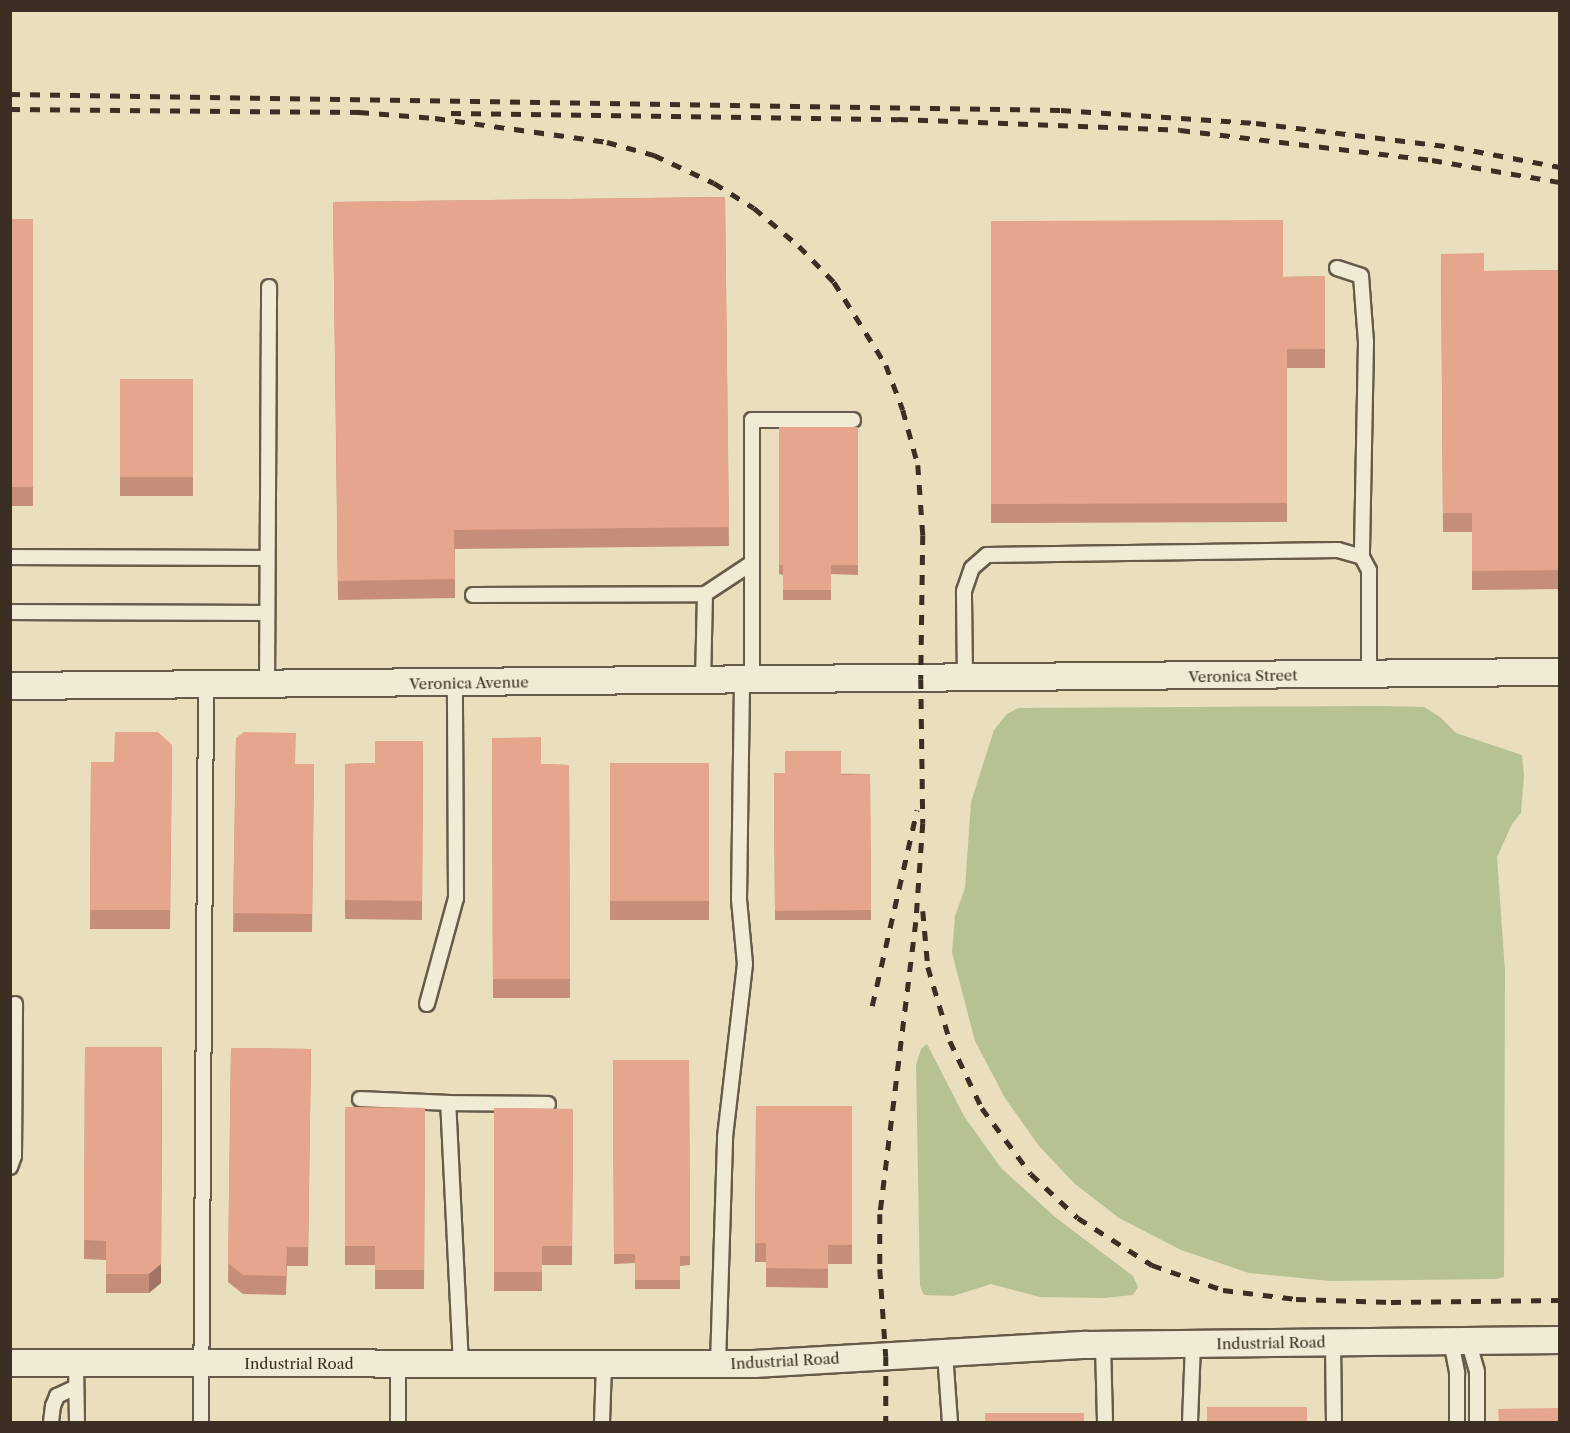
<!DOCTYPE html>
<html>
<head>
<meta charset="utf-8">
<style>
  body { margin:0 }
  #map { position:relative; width:1570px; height:1433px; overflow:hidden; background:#e9dfbd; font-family:"Libre Caslon Text",serif }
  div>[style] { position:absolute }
  .green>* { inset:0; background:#b6c292 }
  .roads { filter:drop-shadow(2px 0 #665b4a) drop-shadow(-2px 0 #665b4a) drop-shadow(0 2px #665b4a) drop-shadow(0 -2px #665b4a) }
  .service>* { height:14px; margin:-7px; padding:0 7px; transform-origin:7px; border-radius:7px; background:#f1ead4 }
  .minor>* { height:26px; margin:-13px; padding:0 13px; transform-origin:13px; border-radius:13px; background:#f1ead4 }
  .rail>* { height:4.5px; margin-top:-2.25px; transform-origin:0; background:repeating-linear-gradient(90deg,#3b2f23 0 10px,transparent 0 20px) }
  .wall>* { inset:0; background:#c68e79 }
  .shaded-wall>* { inset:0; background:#a17463 }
  .building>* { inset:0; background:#e6a58d }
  span { translate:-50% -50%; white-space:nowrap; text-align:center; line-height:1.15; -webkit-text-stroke:4.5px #f1ead4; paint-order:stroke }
  .street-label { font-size:15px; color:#3b2f23 }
  .frame { position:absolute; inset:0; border:12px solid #3b2f23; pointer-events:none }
</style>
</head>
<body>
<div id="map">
  <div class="green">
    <i style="clip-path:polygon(1382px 706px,1424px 707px,1440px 717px,1456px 733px,1522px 755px,1524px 775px,1521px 813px,1512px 824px,1497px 857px,1505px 971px,1504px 1277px,1496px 1279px,1330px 1281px,1249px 1273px,1181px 1250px,1119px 1218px,1075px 1184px,1039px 1146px,1005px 1098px,975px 1041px,952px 953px,955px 916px,965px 888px,971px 802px,994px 730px,1007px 714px,1018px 708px)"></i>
    <i style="clip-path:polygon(927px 1044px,964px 1116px,1001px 1168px,1055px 1217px,1133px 1276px,1138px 1287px,1133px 1295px,1104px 1298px,1040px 1297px,991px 1284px,953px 1296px,924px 1295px,920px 1286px,916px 1065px,921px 1049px)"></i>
  </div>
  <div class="roads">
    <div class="service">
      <i style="left:1337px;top:268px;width:25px;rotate:18deg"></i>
      <i style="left:1361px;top:276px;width:66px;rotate:85.7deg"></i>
      <i style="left:1366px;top:342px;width:215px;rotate:91.1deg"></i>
      <i style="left:10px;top:557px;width:257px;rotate:0.2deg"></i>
      <i style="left:705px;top:594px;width:56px;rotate:-33.4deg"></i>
      <i style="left:473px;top:595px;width:232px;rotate:-0.2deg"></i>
      <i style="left:705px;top:594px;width:87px;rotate:91.3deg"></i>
      <i style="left:10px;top:612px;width:257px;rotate:0.2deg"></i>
      <i style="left:965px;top:678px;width:87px;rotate:-90.7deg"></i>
      <i style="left:964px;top:591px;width:24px;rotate:-71deg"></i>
      <i style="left:972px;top:568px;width:20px;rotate:-41deg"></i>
      <i style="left:987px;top:555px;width:351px;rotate:-0.8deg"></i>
      <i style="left:1338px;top:550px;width:25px;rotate:16deg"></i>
      <i style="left:1362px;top:557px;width:15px;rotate:62deg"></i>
      <i style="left:1369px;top:570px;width:104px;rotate:90deg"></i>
      <i style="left:752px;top:680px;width:260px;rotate:-90deg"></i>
      <i style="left:752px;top:420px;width:101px"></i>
      <i style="left:267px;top:685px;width:398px;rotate:-89.7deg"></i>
      <i style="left:427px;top:1004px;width:110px;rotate:-74.7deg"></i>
      <i style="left:456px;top:898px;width:215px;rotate:-90.3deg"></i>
      <i style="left:360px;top:1099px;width:88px;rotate:2.6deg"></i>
      <i style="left:10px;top:1167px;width:12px;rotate:-70deg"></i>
      <i style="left:14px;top:1156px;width:152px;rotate:-89.6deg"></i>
      <i style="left:1468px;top:1340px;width:33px;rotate:74deg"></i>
      <i style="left:1477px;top:1372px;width:50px;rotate:90deg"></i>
      <i style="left:1451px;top:1341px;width:33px;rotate:79deg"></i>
      <i style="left:1457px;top:1373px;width:49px;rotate:90deg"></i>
      <i style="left:1333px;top:1342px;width:80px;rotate:89.3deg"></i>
      <i style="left:1103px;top:1345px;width:77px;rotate:88.5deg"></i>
      <i style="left:945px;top:1353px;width:69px;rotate:85.9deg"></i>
      <i style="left:76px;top:1364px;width:58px;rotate:89deg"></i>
      <i style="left:398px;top:1364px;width:58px;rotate:90deg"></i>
      <i style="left:718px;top:1364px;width:227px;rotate:-88.2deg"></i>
      <i style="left:725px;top:1137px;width:174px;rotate:-83.4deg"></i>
      <i style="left:745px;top:964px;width:65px;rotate:-95.3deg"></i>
      <i style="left:739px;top:899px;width:219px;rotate:-89.2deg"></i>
      <i style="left:461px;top:1365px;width:262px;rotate:-92.8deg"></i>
      <i style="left:448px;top:1103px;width:100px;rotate:0.6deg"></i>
      <i style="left:51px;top:1422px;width:16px;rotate:-83deg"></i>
      <i style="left:53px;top:1406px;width:11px;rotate:-68deg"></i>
      <i style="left:57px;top:1396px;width:21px;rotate:-25deg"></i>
      <i style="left:201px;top:1422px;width:737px;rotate:-89.61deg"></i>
      <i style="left:602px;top:1422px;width:57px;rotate:-88deg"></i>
      <i style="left:1190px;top:1422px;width:79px;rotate:-87.8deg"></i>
    </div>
    <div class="minor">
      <i style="left:10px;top:686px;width:1550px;rotate:-0.52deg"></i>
      <i style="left:10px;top:1363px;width:744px;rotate:0.08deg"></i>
      <i style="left:754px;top:1364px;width:333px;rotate:-3.3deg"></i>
      <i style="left:1086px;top:1345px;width:474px;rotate:-0.6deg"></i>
    </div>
  </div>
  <div class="rail">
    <i style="left:10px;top:94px;width:1051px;rotate:0.87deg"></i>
    <i style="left:1061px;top:110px;width:195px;rotate:3.8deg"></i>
    <i style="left:1256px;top:123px;width:199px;rotate:6.9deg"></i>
    <i style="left:1454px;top:147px;width:108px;rotate:10.7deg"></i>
    <i style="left:10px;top:109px;width:357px;rotate:0.5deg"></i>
    <i style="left:359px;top:112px;width:76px;rotate:4.5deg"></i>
    <i style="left:435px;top:118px;width:174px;rotate:7.9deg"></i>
    <i style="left:607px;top:142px;width:49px;rotate:15.5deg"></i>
    <i style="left:654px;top:155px;width:66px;rotate:25deg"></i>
    <i style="left:714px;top:183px;width:47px;rotate:32deg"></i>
    <i style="left:754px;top:208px;width:59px;rotate:40.2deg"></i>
    <i style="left:799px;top:246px;width:50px;rotate:45.8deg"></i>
    <i style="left:834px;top:282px;width:98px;rotate:57.9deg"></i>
    <i style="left:886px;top:365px;width:48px;rotate:69.3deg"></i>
    <i style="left:903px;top:410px;width:57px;rotate:74.7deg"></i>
    <i style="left:918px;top:465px;width:70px;rotate:85.9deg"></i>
    <i style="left:923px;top:535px;width:144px;rotate:90.8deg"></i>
    <i style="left:921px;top:679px;width:144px;rotate:89.2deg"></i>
    <i style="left:923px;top:823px;width:99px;rotate:94deg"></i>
    <i style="left:916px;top:922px;width:294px;rotate:97deg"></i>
    <i style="left:880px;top:1214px;width:55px;rotate:90deg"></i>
    <i style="left:880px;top:1269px;width:87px;rotate:86.1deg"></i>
    <i style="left:886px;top:1356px;width:66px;rotate:90deg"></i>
    <i style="left:451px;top:113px;width:447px;rotate:0.8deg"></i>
    <i style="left:898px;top:119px;width:282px;rotate:2.2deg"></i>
    <i style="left:1180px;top:130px;width:254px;rotate:6.8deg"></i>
    <i style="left:1432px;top:160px;width:130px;rotate:9.8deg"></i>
    <i style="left:923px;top:911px;width:56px;rotate:84.9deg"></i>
    <i style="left:928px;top:967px;width:77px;rotate:73.4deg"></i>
    <i style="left:950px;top:1041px;width:74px;rotate:64.5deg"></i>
    <i style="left:982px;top:1108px;width:82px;rotate:53.4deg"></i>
    <i style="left:1031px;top:1174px;width:64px;rotate:43.1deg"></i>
    <i style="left:1078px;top:1218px;width:88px;rotate:32.4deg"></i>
    <i style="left:1152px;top:1265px;width:75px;rotate:19.4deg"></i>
    <i style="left:1223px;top:1290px;width:74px;rotate:7deg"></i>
    <i style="left:1296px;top:1299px;width:95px;rotate:1.8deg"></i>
    <i style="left:1391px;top:1302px;width:169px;rotate:-0.7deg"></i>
    <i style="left:872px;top:1006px;width:201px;rotate:-77.1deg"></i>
  </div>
  <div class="wall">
    <i style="clip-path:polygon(725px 197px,729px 546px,455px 549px,455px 598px,338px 600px,333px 202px)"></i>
    <i style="clip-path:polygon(10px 219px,33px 219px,33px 506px,10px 506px)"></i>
    <i style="clip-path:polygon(991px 221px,1283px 277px,1325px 276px,1325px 368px,1287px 368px,1287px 522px,991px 523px)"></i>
    <i style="clip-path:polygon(1441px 254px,1484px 271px,1560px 270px,1560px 589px,1472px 590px,1472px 532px,1443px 532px)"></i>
    <i style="clip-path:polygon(120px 379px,193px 379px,193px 496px,120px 496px)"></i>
    <i style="clip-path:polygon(779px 427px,858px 427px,858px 575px,831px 574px,831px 600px,783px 600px,783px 575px,779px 574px)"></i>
    <i style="clip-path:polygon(236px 738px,295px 764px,314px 764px,312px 932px,233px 932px)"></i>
    <i style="clip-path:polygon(492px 738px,541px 764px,569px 765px,570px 998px,493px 998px)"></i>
    <i style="clip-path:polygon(423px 741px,422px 920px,345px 919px,345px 764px,375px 763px)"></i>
    <i style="clip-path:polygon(172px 745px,170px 929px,90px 929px,91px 762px,114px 762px)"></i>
    <i style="clip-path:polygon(610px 763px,709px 763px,709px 920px,610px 920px)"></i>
    <i style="clip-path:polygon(774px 773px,870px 774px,871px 920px,775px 920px)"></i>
    <i style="clip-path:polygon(85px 1047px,161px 1283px,149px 1293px,106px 1293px,106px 1260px,84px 1259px)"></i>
    <i style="clip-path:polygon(231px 1048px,311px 1049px,308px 1266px,287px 1266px,286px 1295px,243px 1294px,228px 1282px)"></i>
    <i style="clip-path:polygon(613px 1060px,689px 1060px,690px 1265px,680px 1266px,680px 1289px,635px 1289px,635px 1263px,614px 1264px)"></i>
    <i style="clip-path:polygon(756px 1106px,852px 1106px,852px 1264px,828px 1264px,828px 1288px,766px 1287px,766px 1262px,755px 1262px)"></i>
    <i style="clip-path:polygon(345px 1107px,425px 1108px,424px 1289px,375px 1289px,375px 1265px,345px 1265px)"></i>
    <i style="clip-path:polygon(494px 1108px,573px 1109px,572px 1265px,542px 1265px,542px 1291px,494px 1291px)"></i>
  </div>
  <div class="shaded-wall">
    <i style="clip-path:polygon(162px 1047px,161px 1283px,149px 1293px,149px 1274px)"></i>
  </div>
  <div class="building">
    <i style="clip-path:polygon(725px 197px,729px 527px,454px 530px,455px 579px,338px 581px,333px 202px)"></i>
    <i style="clip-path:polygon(10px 219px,33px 219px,33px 487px,10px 487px)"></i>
    <i style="clip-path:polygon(1283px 220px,1283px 277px,1325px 276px,1325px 349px,1287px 349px,1287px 503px,991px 504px,991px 221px)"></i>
    <i style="clip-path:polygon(1484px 253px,1484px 271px,1560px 270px,1560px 570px,1472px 571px,1472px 513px,1443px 513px,1441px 254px)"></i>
    <i style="clip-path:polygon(120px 379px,193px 379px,193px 477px,120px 477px)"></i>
    <i style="clip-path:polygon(779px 427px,858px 427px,858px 565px,831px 565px,831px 590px,783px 590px,783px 565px,779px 565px)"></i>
    <i style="clip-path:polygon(115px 732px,158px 732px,172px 745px,170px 910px,90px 910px,91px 762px,114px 762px)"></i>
    <i style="clip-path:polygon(244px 732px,296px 733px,295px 764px,314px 764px,312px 914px,233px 913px,236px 738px)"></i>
    <i style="clip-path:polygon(541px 737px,541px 764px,569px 765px,570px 979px,493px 979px,492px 738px)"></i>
    <i style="clip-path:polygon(375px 741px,423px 741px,422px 901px,345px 900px,345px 764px,375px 763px)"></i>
    <i style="clip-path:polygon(785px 751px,841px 751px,841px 775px,870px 774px,871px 910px,775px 911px,774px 773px,785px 773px)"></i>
    <i style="clip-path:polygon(610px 763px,709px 763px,709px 901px,610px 901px)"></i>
    <i style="clip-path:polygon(85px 1047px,162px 1047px,161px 1264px,149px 1274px,106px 1274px,106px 1241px,84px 1240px)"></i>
    <i style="clip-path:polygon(231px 1048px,311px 1049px,308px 1247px,287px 1247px,286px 1276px,243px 1275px,228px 1263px)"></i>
    <i style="clip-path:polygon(613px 1060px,689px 1060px,690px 1256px,680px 1256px,680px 1280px,635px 1280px,635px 1254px,614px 1254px)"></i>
    <i style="clip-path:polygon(756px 1106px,852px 1106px,852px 1245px,828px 1245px,828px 1269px,766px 1268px,766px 1243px,755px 1243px)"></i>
    <i style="clip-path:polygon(345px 1107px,425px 1108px,424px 1270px,375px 1270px,375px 1246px,345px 1246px)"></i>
    <i style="clip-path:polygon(494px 1108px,573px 1109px,572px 1246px,542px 1246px,542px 1272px,494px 1272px)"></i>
    <i style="clip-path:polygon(1207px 1407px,1307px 1407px,1307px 1422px,1207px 1422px)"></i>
    <i style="clip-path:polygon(1560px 1408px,1560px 1422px,1499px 1422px,1498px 1409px)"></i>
    <i style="clip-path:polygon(985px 1413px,1084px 1413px,1084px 1422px,985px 1422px)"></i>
  </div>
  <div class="street-label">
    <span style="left:1243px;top:676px;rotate:-1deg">Veronica Street</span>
    <span style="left:469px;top:683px;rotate:-1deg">Veronica Avenue</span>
    <span style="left:1271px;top:1343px;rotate:-1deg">Industrial Road</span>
    <span style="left:785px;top:1361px;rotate:-3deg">Industrial Road</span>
    <span style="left:299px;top:1364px">Industrial Road</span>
  </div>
  <div class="frame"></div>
</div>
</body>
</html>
